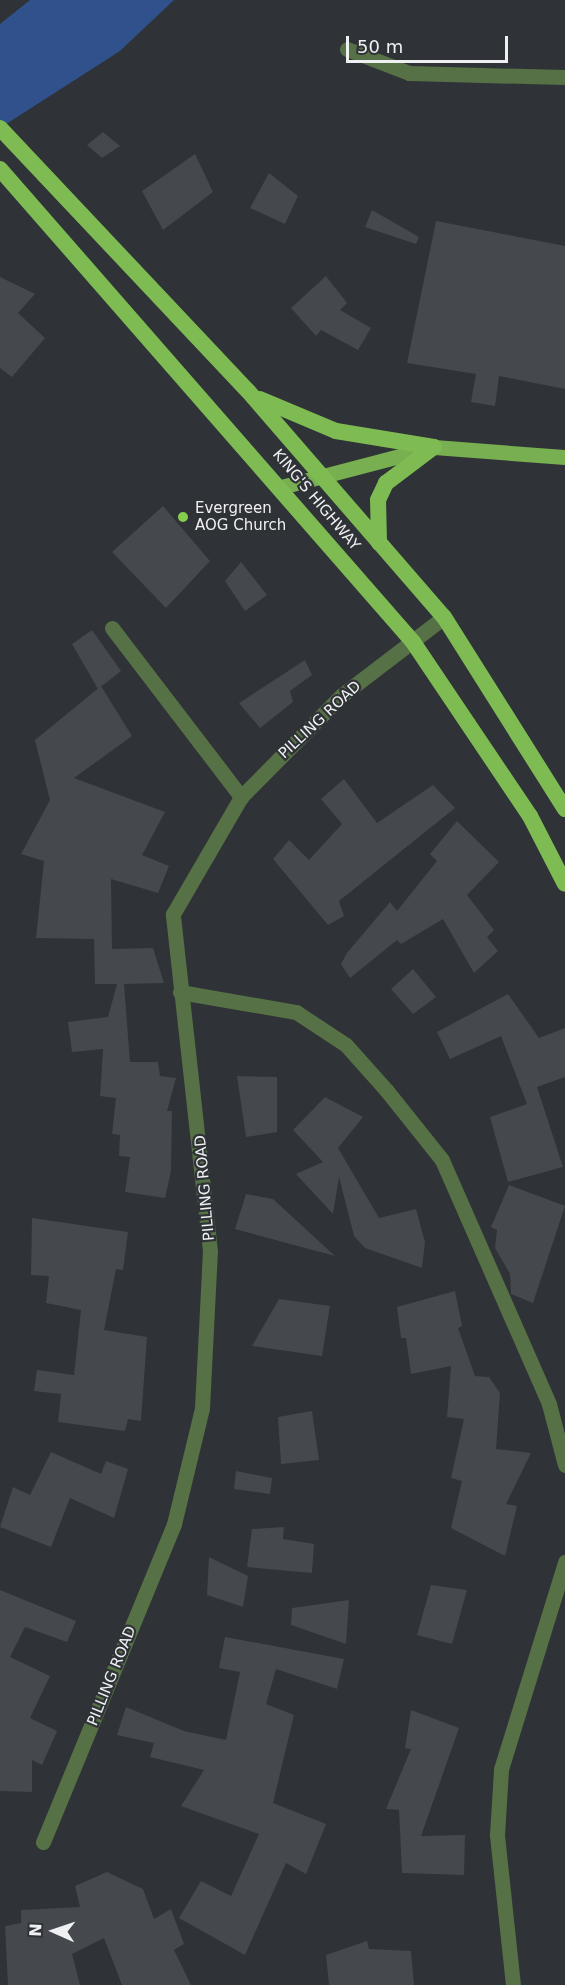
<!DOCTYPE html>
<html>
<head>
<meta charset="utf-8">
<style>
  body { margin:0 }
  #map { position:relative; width:565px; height:1985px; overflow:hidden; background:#2f3236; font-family:"DejaVu Sans",sans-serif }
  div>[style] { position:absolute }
  .water>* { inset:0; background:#30518b }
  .building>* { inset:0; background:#45484c }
  .minor>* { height:15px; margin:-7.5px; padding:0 7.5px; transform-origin:7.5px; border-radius:7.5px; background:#567145 }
  .primary>* { height:15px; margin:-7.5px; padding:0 7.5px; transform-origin:7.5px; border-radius:7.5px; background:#78af51 }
  .trunk>* { height:16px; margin:-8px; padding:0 8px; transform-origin:8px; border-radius:8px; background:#7ebb52 }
  .dots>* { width:16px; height:16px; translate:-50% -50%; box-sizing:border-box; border:3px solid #2f3236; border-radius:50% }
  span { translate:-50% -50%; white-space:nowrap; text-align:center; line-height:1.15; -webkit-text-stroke:4.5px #2f3236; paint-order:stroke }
  .street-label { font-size:15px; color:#eef0f2 }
  .poi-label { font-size:15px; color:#eef0f2 }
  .left { translate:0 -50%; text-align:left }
  .north { position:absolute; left:24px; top:1901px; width:60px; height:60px; -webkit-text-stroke:4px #2f3236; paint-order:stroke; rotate:273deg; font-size:16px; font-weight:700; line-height:24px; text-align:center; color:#eef0f2 }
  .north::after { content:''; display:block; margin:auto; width:21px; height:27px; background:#eef0f2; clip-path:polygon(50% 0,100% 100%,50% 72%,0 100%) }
  .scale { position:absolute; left:346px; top:36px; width:162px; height:27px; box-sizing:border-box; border:3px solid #eef0f2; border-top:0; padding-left:8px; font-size:18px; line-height:21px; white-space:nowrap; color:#eef0f2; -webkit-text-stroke:4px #2f3236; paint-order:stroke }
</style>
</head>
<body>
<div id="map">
  <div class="water">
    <i style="clip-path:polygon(30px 0,174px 0,120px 51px,0 128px,0 24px)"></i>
  </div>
  <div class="building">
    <i style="clip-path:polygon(103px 132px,120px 146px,102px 158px,87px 145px)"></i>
    <i style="clip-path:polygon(195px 154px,213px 192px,163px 230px,142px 191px)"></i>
    <i style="clip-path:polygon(269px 173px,298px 196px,285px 224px,250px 208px)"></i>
    <i style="clip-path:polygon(372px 210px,419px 237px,416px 244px,365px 227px)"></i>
    <i style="clip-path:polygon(436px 221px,565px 246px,565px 389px,499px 376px,495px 406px,471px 402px,476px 374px,407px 363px)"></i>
    <i style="clip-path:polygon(326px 276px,347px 303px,340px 310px,371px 328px,358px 350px,321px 330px,316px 336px,291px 308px)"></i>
    <i style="clip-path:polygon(0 277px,35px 294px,18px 313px,45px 338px,12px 377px,0 368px)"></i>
    <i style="clip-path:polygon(163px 506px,210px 561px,166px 608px,112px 552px)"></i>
    <i style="clip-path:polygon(241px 562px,267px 595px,245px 611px,225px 581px)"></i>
    <i style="clip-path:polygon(92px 630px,121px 671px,98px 689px,72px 644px)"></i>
    <i style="clip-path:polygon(305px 660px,312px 675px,290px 691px,293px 702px,260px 728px,239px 703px)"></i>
    <i style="clip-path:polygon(101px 686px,132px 736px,74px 778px,165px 812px,142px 855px,169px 866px,158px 893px,111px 879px,112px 949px,153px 948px,164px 983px,124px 984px,130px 1062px,158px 1062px,160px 1076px,176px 1078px,167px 1111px,172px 1111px,171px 1171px,165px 1198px,125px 1192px,130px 1157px,119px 1156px,120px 1135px,112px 1134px,116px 1098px,100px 1096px,103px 1049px,72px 1052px,68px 1022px,108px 1017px,117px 984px,95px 984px,94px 939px,36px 938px,44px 861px,21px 854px,50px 800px,35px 740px)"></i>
    <i style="clip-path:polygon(344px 779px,377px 823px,433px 785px,455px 808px,339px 901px,344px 916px,328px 925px,273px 859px,289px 840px,309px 860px,342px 824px,321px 799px)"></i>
    <i style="clip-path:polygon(457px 821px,499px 862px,467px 895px,494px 930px,487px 937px,498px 951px,474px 973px,443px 919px,401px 944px,397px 940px,350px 978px,341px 964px,347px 953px,390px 902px,397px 911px,437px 861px,430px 854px)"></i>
    <i style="clip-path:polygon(413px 969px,436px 997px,413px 1014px,391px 989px)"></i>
    <i style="clip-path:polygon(508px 994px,539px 1038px,565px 1028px,565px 1077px,537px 1087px,563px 1167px,508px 1182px,490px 1117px,527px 1104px,501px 1036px,450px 1059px,437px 1032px)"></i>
    <i style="clip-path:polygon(237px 1076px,277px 1077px,277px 1132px,246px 1137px)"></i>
    <i style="clip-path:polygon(325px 1097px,363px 1117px,338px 1148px,379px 1218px,416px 1209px,425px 1242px,422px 1268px,365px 1248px,354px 1236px,339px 1177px,333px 1214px,296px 1174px,323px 1162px,293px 1130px)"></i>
    <i style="clip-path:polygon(509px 1185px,565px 1206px,533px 1303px,511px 1294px,510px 1274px,495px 1248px,497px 1230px,491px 1227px)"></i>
    <i style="clip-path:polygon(246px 1194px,273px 1199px,335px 1256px,235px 1229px)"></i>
    <i style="clip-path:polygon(32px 1218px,128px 1232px,123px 1270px,116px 1269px,104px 1330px,147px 1337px,141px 1421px,128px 1419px,125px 1431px,58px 1422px,61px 1394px,34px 1391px,37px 1370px,74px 1375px,81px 1310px,46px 1303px,49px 1276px,31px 1275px)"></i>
    <i style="clip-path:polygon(455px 1291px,462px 1326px,458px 1328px,475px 1376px,489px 1377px,500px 1393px,496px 1449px,531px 1453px,506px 1504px,517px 1506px,505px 1556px,451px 1528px,462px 1481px,451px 1478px,464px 1419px,447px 1417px,451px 1366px,411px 1374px,406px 1338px,401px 1338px,397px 1307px)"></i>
    <i style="clip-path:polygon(279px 1299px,330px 1306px,322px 1356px,252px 1346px)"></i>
    <i style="clip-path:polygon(312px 1411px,319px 1460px,281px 1464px,278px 1417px)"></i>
    <i style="clip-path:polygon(51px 1452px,101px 1474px,106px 1461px,128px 1469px,114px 1518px,70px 1498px,51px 1547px,0 1527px,13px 1487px,30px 1495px)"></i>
    <i style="clip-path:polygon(236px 1471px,272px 1478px,270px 1494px,234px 1489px)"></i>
    <i style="clip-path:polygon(284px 1527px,283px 1539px,314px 1544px,312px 1573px,247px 1567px,252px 1529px)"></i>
    <i style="clip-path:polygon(209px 1557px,248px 1576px,243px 1607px,207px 1595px)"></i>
    <i style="clip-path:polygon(431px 1585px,467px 1590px,452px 1644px,417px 1635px)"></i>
    <i style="clip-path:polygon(0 1590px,76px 1621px,67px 1642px,25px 1627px,10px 1657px,50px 1676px,30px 1718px,57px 1731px,42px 1765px,32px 1760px,32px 1792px,0 1791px)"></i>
    <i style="clip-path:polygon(349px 1600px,346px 1644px,291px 1625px,292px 1608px)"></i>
    <i style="clip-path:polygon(225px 1637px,344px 1659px,337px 1689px,276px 1669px,266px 1704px,294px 1715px,273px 1803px,326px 1824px,306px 1874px,286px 1863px,245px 1955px,179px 1918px,201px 1881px,231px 1896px,259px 1834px,181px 1806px,204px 1770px,150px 1757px,154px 1743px,117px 1735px,126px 1707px,184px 1731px,226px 1740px,240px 1672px,219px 1668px)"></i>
    <i style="clip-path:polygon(411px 1710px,459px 1728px,421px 1836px,465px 1835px,464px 1875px,402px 1873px,399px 1810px,386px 1809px,411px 1749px,405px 1748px)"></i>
    <i style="clip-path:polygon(107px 1872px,143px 1889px,154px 1919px,171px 1909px,184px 1944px,174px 1950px,191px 1985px,122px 1985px,104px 1938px,72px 1954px,80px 1985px,8px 1985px,5px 1926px,21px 1923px,21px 1910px,80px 1907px,75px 1886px)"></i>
    <i style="clip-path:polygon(367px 1941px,369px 1949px,411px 1951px,414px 1985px,329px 1985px,326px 1955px)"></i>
  </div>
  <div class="minor">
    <i style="left:347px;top:49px;width:66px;rotate:21.2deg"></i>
    <i style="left:409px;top:73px;width:156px;rotate:1.5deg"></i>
    <i style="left:112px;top:628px;width:213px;rotate:52.6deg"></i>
    <i style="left:180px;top:992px;width:118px;rotate:9.8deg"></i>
    <i style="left:296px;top:1012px;width:60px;rotate:33.4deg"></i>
    <i style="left:346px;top:1045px;width:62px;rotate:48.3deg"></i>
    <i style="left:387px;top:1091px;width:88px;rotate:51.4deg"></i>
    <i style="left:442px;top:1160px;width:266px;rotate:66.3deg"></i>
    <i style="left:549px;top:1404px;width:63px;rotate:75.3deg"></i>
    <i style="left:43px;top:1842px;width:344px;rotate:-67.6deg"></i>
    <i style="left:174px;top:1524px;width:119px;rotate:-76.4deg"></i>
    <i style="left:202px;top:1408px;width:157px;rotate:-87.1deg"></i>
    <i style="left:210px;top:1251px;width:339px;rotate:-96.3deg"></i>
    <i style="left:173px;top:914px;width:135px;rotate:-59.8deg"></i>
    <i style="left:241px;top:797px;width:144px;rotate:-45.3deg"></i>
    <i style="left:342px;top:695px;width:128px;rotate:-37.4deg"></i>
    <i style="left:513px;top:1985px;width:151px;rotate:-96.1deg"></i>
    <i style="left:497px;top:1835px;width:66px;rotate:-86.5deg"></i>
    <i style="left:501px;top:1769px;width:217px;rotate:-72.8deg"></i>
  </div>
  <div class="primary">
    <i style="left:281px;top:487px;width:158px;rotate:-14.7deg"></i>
    <i style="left:434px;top:447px;width:131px;rotate:4.4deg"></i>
  </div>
  <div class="trunk">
    <i style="left:0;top:128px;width:361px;rotate:46.7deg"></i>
    <i style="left:248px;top:391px;width:299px;rotate:49.1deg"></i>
    <i style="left:444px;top:617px;width:227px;rotate:57.8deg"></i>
    <i style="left:0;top:169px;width:628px;rotate:48.87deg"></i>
    <i style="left:413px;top:642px;width:210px;rotate:56.1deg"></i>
    <i style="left:530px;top:816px;width:76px;rotate:62.8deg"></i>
    <i style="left:260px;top:399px;width:82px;rotate:22.8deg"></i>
    <i style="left:336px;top:431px;width:99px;rotate:9.3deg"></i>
    <i style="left:379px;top:543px;width:43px;rotate:-91.3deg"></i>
    <i style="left:378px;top:500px;width:19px;rotate:-65deg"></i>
    <i style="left:386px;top:483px;width:60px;rotate:-36.9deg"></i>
  </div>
  <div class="dots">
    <i style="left:183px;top:517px;background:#86cf4c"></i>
  </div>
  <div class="street-label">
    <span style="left:316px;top:500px;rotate:50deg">KING'S HIGHWAY</span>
    <span style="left:320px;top:720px;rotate:-43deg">PILLING ROAD</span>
    <span style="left:205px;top:1188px;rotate:-95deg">PILLING ROAD</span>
    <span style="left:112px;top:1676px;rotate:-68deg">PILLING ROAD</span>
  </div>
  <div class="poi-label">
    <span class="left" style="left:195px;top:517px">Evergreen<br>AOG Church</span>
  </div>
  <div class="north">N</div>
  <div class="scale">50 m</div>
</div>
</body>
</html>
